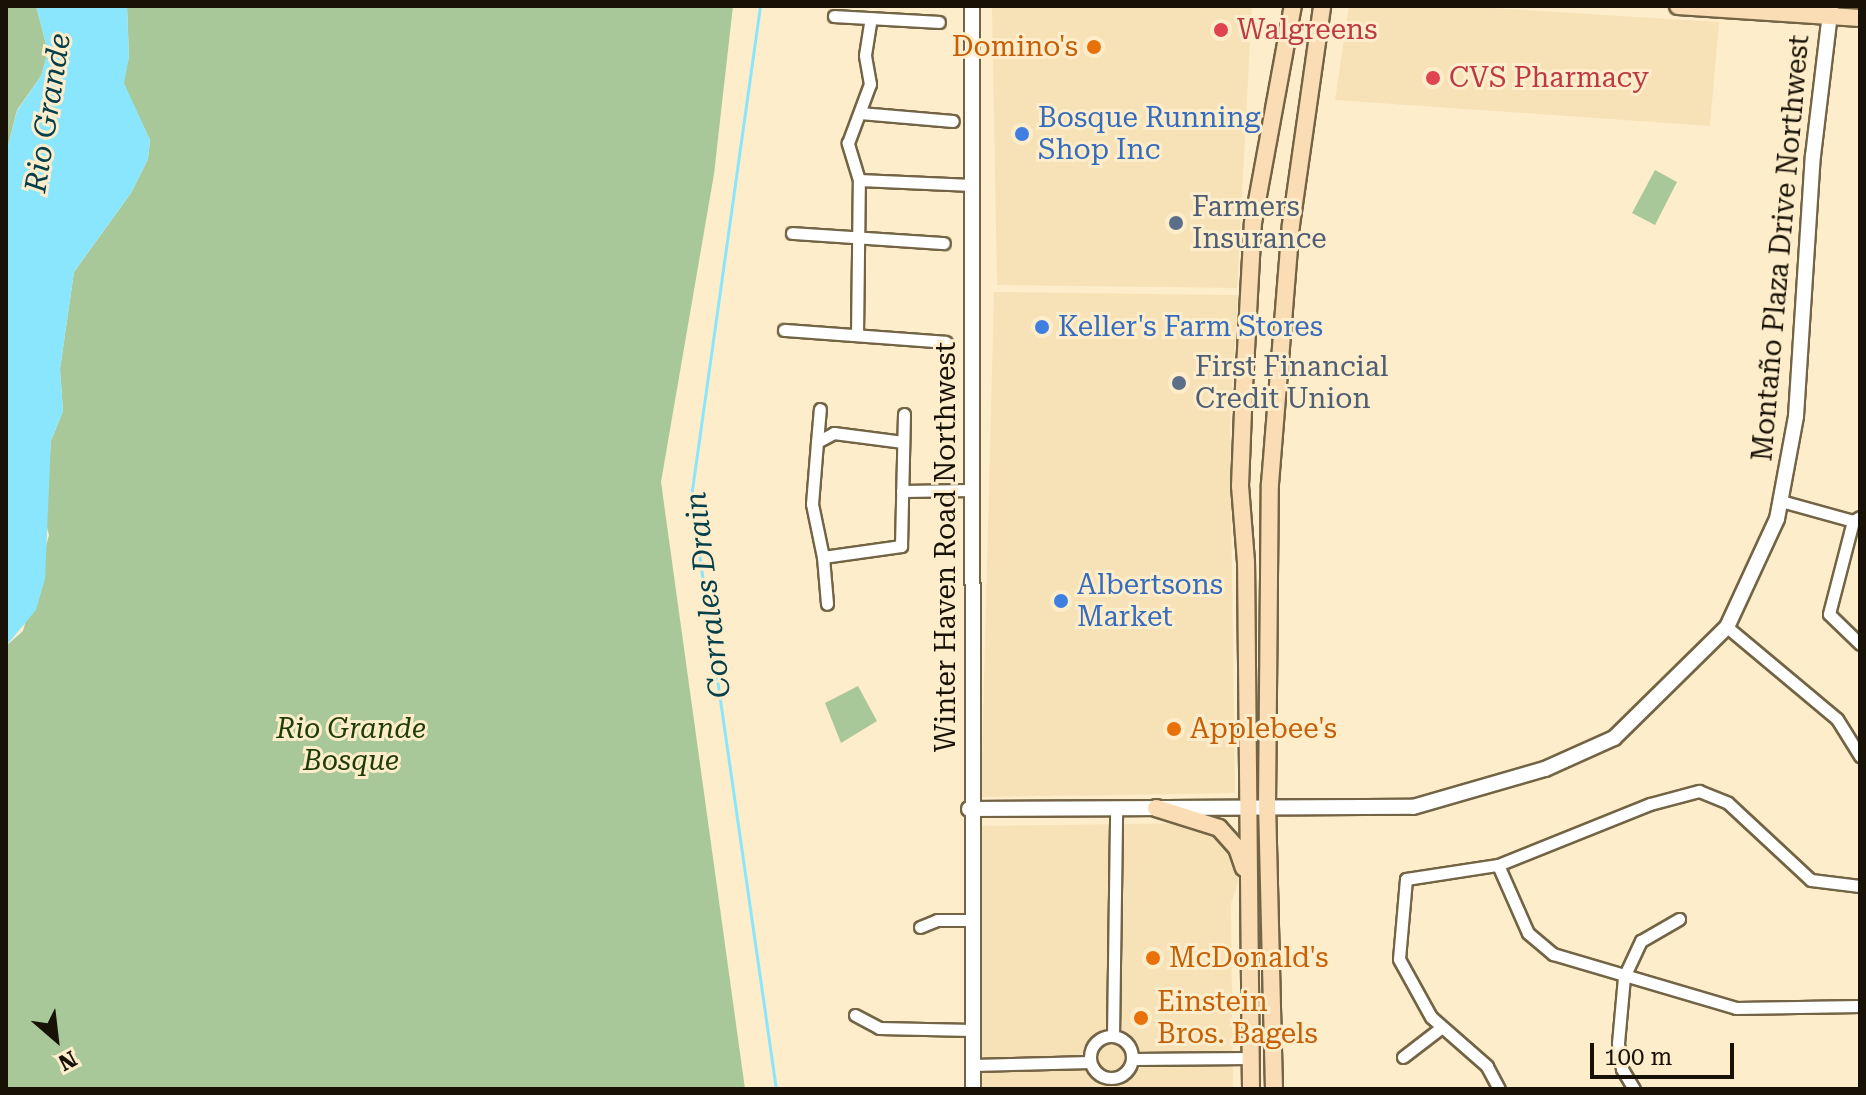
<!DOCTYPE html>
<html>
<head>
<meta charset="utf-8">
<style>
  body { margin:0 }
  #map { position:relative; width:1866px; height:1095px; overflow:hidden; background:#feedca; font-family:"Roboto Serif",serif }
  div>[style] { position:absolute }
  .built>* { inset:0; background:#f7e2b8 }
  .green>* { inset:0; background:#a9c899 }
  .water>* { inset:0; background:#8ae6fd }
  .stream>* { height:3px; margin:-1.5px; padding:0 1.5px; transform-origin:1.5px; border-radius:1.5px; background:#8ae6fd }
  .roads { filter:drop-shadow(2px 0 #726444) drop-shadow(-2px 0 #726444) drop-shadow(0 2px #726444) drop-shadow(0 -2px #726444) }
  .minor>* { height:11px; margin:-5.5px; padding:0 5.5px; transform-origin:5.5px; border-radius:5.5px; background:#fff }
  .minor>.ring { margin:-5.5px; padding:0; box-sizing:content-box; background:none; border:11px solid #fff; border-radius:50% }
  .tertiary>* { height:14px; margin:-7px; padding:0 7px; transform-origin:7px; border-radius:7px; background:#fff }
  .primary>* { height:16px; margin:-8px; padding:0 8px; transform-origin:8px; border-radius:8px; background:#fadcb5 }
  .dots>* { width:22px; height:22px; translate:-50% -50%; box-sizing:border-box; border:4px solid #feedca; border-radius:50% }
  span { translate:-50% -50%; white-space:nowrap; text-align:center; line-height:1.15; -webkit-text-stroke:6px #feedca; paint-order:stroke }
  .health-label { font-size:28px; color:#be3a42 }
  .left { translate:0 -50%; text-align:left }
  .food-label { font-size:28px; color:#c56008 }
  .right { translate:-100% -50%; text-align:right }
  .shop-label { font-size:28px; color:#366cbe }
  .service-label { font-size:28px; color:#4e5e75 }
  .street-label { font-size:28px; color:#181206 }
  .park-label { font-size:28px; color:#1e3c05; font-style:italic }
  .water-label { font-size:30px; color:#04404c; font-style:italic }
  .frame { position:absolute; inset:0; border:8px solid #181206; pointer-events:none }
  .north { position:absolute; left:16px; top:999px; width:80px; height:80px; -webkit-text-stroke:6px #feedca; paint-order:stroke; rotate:152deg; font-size:22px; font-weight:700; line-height:32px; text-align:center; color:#181206 }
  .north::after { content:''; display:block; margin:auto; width:28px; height:36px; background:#181206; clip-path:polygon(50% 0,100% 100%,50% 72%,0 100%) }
  .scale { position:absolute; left:1590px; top:1043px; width:144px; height:36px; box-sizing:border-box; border:4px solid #181206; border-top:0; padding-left:10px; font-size:24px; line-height:28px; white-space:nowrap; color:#181206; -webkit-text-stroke:6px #feedca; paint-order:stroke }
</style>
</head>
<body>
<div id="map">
  <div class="built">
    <i style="clip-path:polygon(992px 6px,1252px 6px,1237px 288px,997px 285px)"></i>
    <i style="clip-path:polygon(1349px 6px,1461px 6px,1719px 22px,1710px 126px,1335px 100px)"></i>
    <i style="clip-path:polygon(994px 292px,1238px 295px,1230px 424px,1235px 793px,981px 797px)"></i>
    <i style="clip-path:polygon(1197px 823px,1210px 828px,1238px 860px,1239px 879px,1231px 904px,1233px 1089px,980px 1089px,979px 826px)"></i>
  </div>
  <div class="green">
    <i style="clip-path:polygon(6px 6px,36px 6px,48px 52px,41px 76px,17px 110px,6px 154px)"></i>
    <i style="clip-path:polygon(127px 6px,733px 6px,714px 174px,661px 482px,745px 1089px,6px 1089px,6px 646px,23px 631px,49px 535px,44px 518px,51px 441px,63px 411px,60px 369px,74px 272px,131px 193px,148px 159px,150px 140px,123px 83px,129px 57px)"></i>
    <i style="clip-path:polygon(1655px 170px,1677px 182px,1655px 225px,1632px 213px)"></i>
    <i style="clip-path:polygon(858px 686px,877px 721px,841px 743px,825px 703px)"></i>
  </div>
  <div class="water">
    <i style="clip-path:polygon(36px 6px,127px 6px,129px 57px,124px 83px,150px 140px,148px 159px,131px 193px,74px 272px,60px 369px,63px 411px,51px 441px,45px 579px,36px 610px,6px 646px,6px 154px,17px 111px,41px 76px,48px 52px)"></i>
  </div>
  <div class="stream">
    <i style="left:760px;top:6px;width:497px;rotate:98deg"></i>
    <i style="left:691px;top:498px;width:597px;rotate:81.82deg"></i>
  </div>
  <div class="roads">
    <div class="minor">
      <i style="left:834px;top:16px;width:105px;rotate:3.3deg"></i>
      <i style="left:860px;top:113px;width:93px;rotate:4.9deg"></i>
      <i style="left:859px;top:180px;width:113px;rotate:2.5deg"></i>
      <i style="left:792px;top:233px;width:152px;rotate:3.8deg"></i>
      <i style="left:784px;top:330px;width:162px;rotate:4.2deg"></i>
      <i style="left:857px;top:335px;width:155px;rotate:-89.3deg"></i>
      <i style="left:859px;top:180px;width:39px;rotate:-107deg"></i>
      <i style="left:848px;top:143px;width:63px;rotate:-69.6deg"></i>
      <i style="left:870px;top:84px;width:29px;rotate:-100deg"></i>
      <i style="left:865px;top:55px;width:37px;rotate:-81deg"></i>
      <i style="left:817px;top:442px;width:33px;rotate:-85deg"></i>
      <i style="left:903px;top:442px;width:70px;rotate:-172.6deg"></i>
      <i style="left:834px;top:433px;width:19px;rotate:152deg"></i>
      <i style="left:817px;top:442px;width:62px;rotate:94.6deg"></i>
      <i style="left:812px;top:504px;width:54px;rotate:78.3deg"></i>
      <i style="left:823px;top:557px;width:79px;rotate:-8deg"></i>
      <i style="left:901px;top:546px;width:132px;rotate:-88.7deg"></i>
      <i style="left:902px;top:491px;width:70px;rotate:-0.8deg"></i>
      <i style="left:1781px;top:501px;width:75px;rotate:15.5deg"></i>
      <i style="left:1853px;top:521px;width:8px;rotate:-30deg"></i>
      <i style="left:1853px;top:521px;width:96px;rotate:104.5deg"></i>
      <i style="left:1829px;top:614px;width:43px;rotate:44.1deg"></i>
      <i style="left:823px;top:557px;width:47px;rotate:85.1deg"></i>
      <i style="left:1727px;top:627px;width:143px;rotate:39.9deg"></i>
      <i style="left:1837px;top:719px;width:44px;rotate:58.1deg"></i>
      <i style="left:1498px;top:865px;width:74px;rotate:66.2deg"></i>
      <i style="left:1528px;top:933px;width:33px;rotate:40deg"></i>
      <i style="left:1553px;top:954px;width:191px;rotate:16.4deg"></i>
      <i style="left:1736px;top:1008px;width:124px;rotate:-0.9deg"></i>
      <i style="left:920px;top:927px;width:18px;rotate:-22deg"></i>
      <i style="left:937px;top:920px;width:33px"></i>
      <i style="left:855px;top:1015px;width:27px;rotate:28deg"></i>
      <i style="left:879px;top:1028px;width:93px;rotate:1.2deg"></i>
      <i class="ring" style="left:1090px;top:1036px;width:31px;height:31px"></i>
      <i style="left:1113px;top:1036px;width:227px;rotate:-89.2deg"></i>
      <i style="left:1403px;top:1057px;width:49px;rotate:-37.6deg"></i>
      <i style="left:1133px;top:1059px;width:117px;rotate:-0.5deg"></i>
      <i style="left:973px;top:1065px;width:117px;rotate:-1.5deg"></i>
      <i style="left:1499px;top:1089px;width:26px;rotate:-118deg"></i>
      <i style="left:1487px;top:1066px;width:74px;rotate:-138.8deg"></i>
      <i style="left:1431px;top:1017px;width:66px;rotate:-118.9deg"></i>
      <i style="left:1399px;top:959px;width:80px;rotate:-85deg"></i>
      <i style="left:1406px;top:879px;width:93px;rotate:-8.7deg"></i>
      <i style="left:1498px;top:865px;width:164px;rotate:-21.9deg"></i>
      <i style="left:1650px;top:804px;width:51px;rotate:-14.9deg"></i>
      <i style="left:1699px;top:791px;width:31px;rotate:22deg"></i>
      <i style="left:1728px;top:803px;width:113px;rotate:42.9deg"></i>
      <i style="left:1811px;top:880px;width:49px;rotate:7deg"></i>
      <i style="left:1634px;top:1089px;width:23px;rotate:-121deg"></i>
      <i style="left:1622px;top:1069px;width:26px;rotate:-99deg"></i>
      <i style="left:1618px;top:1043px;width:66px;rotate:-84.8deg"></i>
      <i style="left:1624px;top:977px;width:40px;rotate:-65deg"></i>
      <i style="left:1641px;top:941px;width:44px;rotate:-30.1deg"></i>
    </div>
    <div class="tertiary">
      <i style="left:972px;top:6px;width:1083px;rotate:89.95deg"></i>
      <i style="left:969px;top:809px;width:444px;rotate:-0.3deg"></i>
      <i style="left:1413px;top:807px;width:137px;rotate:-16.1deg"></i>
      <i style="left:1545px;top:769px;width:76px;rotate:-24.2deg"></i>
      <i style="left:1614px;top:738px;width:158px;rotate:-44.5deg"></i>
      <i style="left:1727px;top:627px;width:119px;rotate:-65.2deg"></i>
      <i style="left:1777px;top:519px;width:105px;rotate:-79.5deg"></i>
      <i style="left:1796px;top:416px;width:261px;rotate:-86.3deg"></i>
      <i style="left:1813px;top:156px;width:151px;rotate:-83.2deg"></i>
    </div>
    <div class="primary">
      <i style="left:1678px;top:6px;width:182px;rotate:3.8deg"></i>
      <i style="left:1156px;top:808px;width:66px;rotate:17.6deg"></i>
      <i style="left:1219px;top:828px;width:27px;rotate:48deg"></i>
      <i style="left:1237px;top:848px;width:21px;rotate:71deg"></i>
      <i style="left:1251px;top:1089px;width:527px;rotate:-90.54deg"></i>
      <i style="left:1246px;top:562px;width:76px;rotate:-94.5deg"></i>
      <i style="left:1240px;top:486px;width:99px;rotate:-87.7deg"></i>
      <i style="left:1244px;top:387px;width:164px;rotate:-86.9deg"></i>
      <i style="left:1253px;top:223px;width:221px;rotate:-79.6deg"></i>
      <i style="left:1274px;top:1089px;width:283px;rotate:-91.4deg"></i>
      <i style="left:1267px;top:806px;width:322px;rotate:-89.5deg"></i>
      <i style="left:1270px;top:484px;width:260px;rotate:-85.4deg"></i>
      <i style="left:1291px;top:225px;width:221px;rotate:-81.9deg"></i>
    </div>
  </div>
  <div class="dots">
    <i style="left:1221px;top:30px;background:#e0444e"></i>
    <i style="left:1094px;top:47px;background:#e8710a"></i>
    <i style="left:1433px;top:78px;background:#e0444e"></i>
    <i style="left:1022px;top:134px;background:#3f7fe0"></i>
    <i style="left:1176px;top:223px;background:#5c6f8a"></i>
    <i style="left:1042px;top:327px;background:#3f7fe0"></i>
    <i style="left:1179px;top:383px;background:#5c6f8a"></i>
    <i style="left:1061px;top:601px;background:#3f7fe0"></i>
    <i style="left:1174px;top:729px;background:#e8710a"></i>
    <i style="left:1153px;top:958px;background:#e8710a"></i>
    <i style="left:1141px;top:1018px;background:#e8710a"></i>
  </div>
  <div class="health-label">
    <span class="left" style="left:1237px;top:30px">Walgreens</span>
    <span class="left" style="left:1449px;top:78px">CVS Pharmacy</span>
  </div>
  <div class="food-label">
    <span class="right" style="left:1078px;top:47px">Domino's</span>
    <span class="left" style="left:1190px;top:729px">Applebee's</span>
    <span class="left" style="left:1169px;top:958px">McDonald's</span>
    <span class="left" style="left:1157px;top:1018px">Einstein<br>Bros. Bagels</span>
  </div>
  <div class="shop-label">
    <span class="left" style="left:1038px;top:134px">Bosque Running<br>Shop Inc</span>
    <span class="left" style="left:1058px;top:327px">Keller's Farm Stores</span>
    <span class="left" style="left:1077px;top:601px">Albertsons<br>Market</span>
  </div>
  <div class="service-label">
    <span class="left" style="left:1192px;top:223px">Farmers<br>Insurance</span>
    <span class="left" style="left:1195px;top:383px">First Financial<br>Credit Union</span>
  </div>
  <div class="street-label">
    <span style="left:1781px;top:248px;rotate:-85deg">Montaño Plaza Drive Northwest</span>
    <span style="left:946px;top:547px;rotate:-90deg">Winter Haven Road Northwest</span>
  </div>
  <div class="park-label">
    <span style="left:351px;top:745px">Rio Grande<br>Bosque</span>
  </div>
  <div class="water-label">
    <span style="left:48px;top:113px;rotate:-81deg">Rio Grande</span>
    <span style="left:708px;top:595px;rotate:-97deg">Corrales Drain</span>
  </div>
  <div class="frame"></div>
  <div class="north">N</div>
  <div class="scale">100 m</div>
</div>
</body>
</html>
